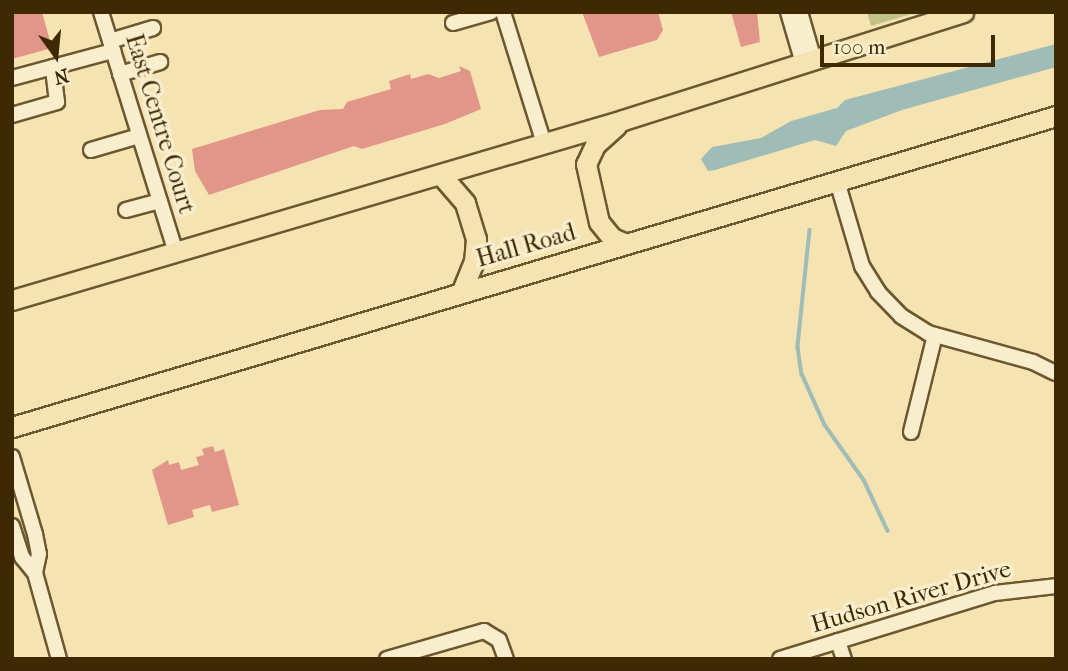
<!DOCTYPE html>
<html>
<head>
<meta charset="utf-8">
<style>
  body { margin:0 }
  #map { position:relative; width:1068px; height:671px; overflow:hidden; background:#f5e3b2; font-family:"IM FELL French Canon",serif }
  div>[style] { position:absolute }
  .green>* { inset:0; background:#c1c288 }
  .water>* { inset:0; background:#a0bcb6 }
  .stream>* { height:3.5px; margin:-1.75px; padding:0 1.75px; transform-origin:1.75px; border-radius:1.75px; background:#a0bcb6 }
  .building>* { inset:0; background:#e19689 }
  .roads { filter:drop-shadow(2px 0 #6c582f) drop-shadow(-2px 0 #6c582f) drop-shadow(0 2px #6c582f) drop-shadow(0 -2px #6c582f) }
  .minor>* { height:14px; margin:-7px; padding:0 7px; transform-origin:7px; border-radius:7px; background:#f8edcd }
  .highway>* { height:19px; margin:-9.5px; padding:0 9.5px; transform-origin:9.5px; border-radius:9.5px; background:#f5e3b2 }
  span { translate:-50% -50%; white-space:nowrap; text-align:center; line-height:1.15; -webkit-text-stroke:7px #f8edcd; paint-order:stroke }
  .street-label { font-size:24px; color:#3f2903 }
  .frame { position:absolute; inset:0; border:14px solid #3f2903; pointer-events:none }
  .north { position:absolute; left:21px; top:21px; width:70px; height:70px; -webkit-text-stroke:5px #f8edcd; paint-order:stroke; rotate:165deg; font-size:19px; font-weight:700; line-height:28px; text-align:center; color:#3f2903 }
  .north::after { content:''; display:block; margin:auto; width:24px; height:32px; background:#3f2903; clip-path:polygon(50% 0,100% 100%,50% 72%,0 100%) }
  .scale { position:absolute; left:820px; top:35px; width:175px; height:32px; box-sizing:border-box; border:4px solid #3f2903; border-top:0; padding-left:9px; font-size:21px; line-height:24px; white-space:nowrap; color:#3f2903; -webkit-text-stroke:5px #f8edcd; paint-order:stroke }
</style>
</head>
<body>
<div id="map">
  <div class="green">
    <i style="clip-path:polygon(867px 12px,918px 12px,871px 26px)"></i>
  </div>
  <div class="water">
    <i style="clip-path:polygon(1056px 44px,1056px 67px,902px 110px,846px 131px,836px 146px,815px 140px,715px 170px,708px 171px,701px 159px,712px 147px,761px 138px,791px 121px,837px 108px,845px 100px)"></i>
  </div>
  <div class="stream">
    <i style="left:810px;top:230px;width:118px;rotate:95.9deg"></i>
    <i style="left:798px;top:347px;width:27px;rotate:82deg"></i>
    <i style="left:802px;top:374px;width:56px;rotate:65.7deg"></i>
    <i style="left:825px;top:425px;width:67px;rotate:54.7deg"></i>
    <i style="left:864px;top:480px;width:56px;rotate:64.8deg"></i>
  </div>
  <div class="building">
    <i style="clip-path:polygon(12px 12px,42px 12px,52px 48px,12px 59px)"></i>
    <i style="clip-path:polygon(582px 12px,658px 12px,663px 30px,657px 40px,599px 57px)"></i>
    <i style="clip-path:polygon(731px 12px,757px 12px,760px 42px,741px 47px)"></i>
    <i style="clip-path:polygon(459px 66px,470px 71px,481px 109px,445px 124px,362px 149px,354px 146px,209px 195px,195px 171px,192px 149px,320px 110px,343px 109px,347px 102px,391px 89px,389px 81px,410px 74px,411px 79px,428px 74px,439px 78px,461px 71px)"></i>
    <i style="clip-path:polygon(213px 446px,215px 452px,224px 449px,239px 505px,212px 512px,210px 505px,192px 510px,194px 517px,168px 525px,152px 470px,168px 460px,169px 465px,179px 462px,181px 470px,199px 465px,196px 457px,204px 455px,202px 449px)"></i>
  </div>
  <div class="roads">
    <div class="minor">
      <i style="left:101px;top:12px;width:248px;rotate:72.7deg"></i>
      <i style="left:503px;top:12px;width:138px;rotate:72.7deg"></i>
      <i style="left:788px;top:12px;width:50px;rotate:73.7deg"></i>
      <i style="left:800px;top:12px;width:47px;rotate:73.9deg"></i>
      <i style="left:453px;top:23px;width:40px;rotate:-16deg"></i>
      <i style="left:110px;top:41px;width:45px;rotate:-16.8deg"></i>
      <i style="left:120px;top:74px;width:42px;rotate:-16.7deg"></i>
      <i style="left:12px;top:78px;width:105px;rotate:-15deg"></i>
      <i style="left:12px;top:115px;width:47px;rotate:-16.1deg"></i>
      <i style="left:57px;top:102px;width:35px;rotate:-97deg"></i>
      <i style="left:91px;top:150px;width:50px;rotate:-16.3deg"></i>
      <i style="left:837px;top:181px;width:89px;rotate:73.6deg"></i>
      <i style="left:862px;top:266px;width:31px;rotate:58deg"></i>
      <i style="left:878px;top:292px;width:33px;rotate:46deg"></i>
      <i style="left:901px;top:316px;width:32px;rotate:32deg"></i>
      <i style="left:928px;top:333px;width:109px;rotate:15.4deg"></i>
      <i style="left:1033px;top:362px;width:25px;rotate:26deg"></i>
      <i style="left:126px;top:210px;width:35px;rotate:-15deg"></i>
      <i style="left:911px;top:432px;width:100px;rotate:-76.1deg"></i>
      <i style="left:12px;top:457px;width:80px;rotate:73.4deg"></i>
      <i style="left:35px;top:534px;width:20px;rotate:79deg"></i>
      <i style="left:39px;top:554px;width:19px;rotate:102deg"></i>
      <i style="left:12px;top:526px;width:33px;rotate:72deg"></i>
      <i style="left:22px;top:557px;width:21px;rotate:51deg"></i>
      <i style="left:35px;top:573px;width:89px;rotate:74.4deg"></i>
      <i style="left:838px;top:641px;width:19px;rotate:72deg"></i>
      <i style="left:387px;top:659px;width:101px;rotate:-16.1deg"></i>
      <i style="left:484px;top:631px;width:17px;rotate:31deg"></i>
      <i style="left:499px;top:640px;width:20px;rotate:70deg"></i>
      <i style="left:780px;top:659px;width:225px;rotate:-17.1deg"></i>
      <i style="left:995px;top:593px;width:61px;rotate:-6.5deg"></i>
    </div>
    <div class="highway">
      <i style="left:616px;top:126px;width:28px;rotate:138deg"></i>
      <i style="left:595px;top:145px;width:21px;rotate:115deg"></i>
      <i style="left:586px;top:164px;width:59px;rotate:77.4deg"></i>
      <i style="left:599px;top:222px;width:21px;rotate:51deg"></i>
      <i style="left:612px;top:238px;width:13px;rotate:23deg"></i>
      <i style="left:441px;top:175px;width:37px;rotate:49deg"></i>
      <i style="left:465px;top:203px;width:38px;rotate:73deg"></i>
      <i style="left:476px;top:239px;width:22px;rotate:95deg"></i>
      <i style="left:474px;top:261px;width:31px;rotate:112deg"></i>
      <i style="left:12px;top:300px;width:637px;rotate:-16.41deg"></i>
      <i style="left:623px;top:120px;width:357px;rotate:-17.6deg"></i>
      <i style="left:12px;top:427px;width:1089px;rotate:-16.59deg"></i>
    </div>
  </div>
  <div class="street-label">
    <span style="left:160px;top:124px;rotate:73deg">East Centre Court</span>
    <span style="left:526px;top:246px;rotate:-16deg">Hall Road</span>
    <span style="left:911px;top:597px;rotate:-16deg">Hudson River Drive</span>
  </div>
  <div class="frame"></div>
  <div class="north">N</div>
  <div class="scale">100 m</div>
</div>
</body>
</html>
